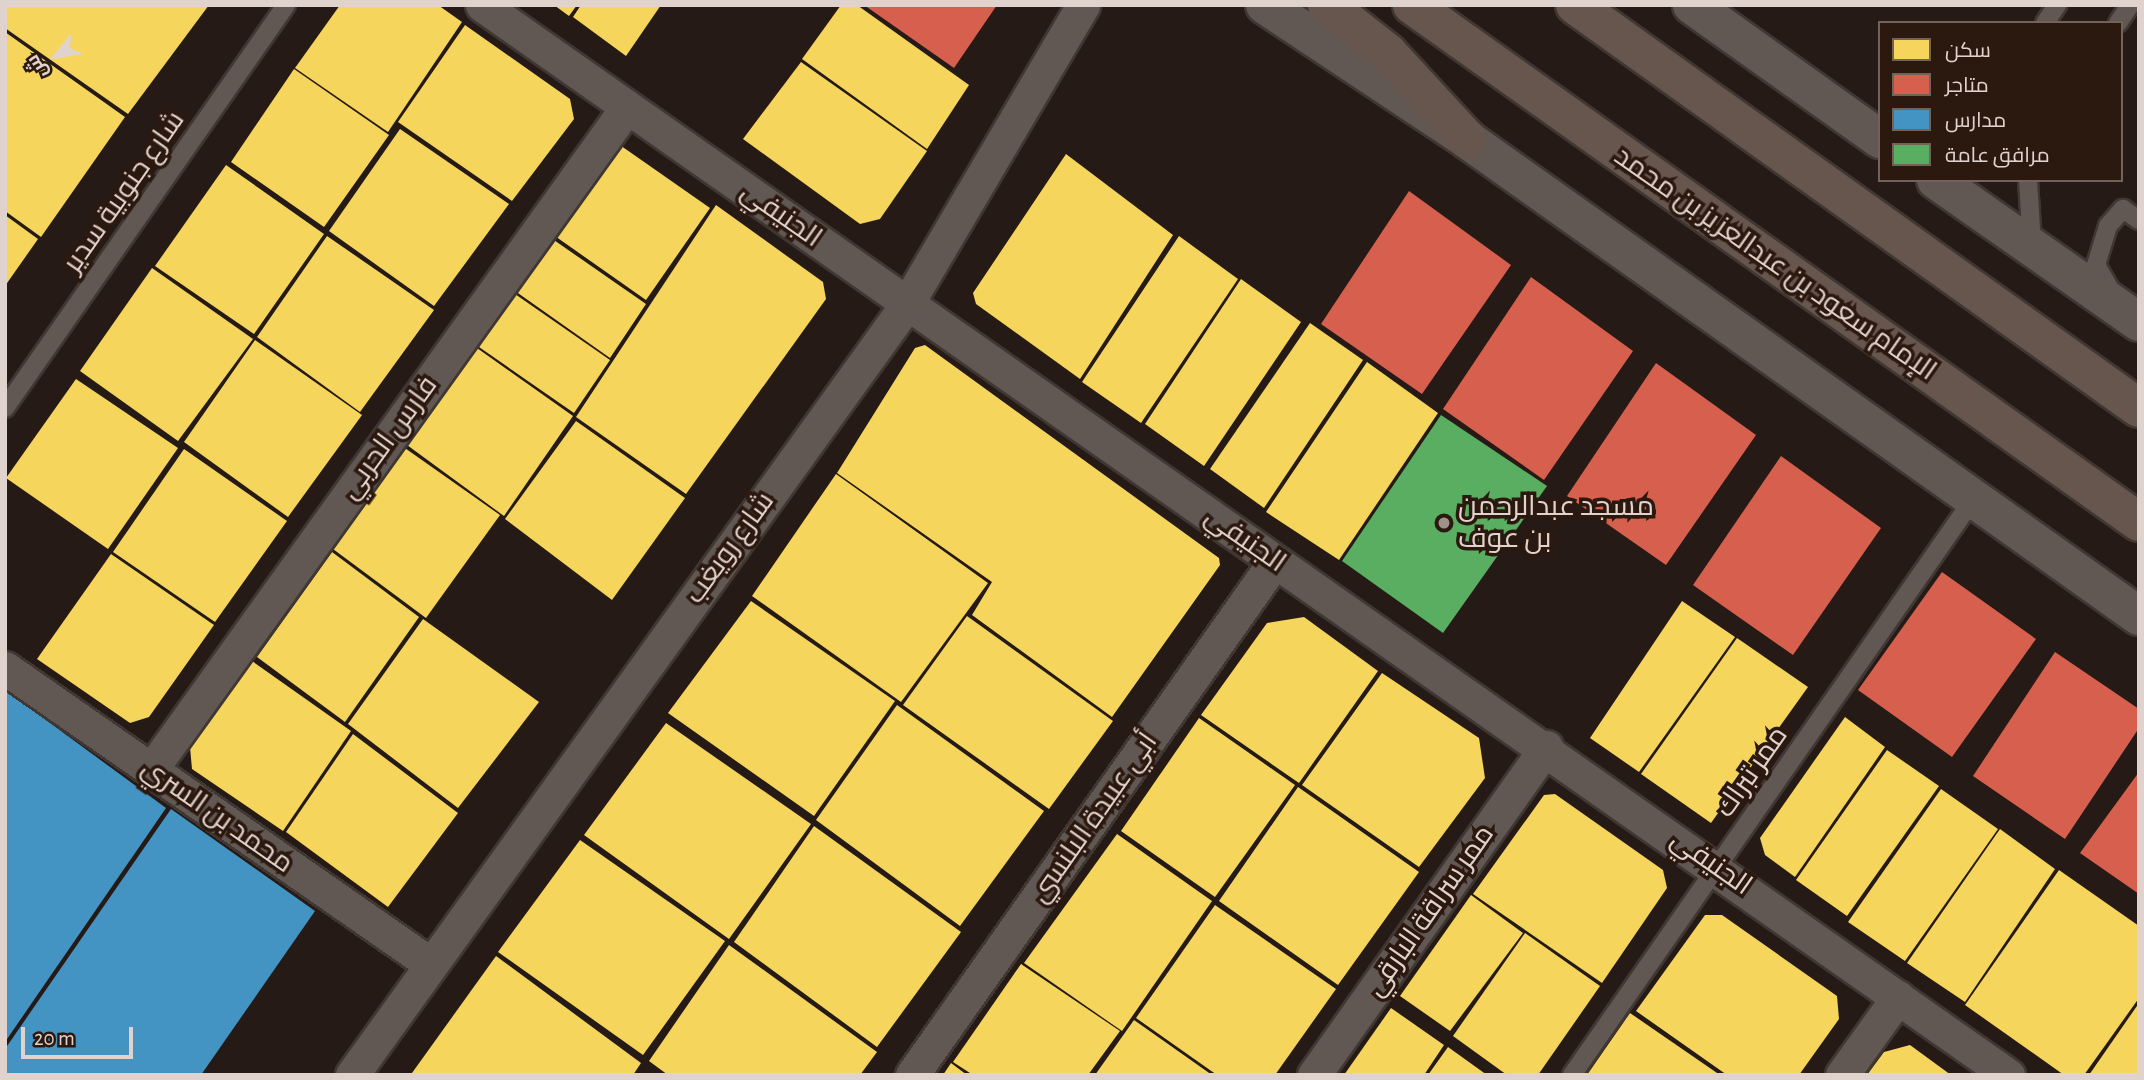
<!DOCTYPE html>
<html>
<head>
<meta charset="utf-8">
<style>
  body { margin:0 }
  #map { position:relative; width:2144px; height:1080px; overflow:hidden; background:#251a15; font-family:"Alegreya Sans",Cairo,sans-serif }
  div>[style] { position:absolute }
  .homes>* { inset:0; background:#f6d55c }
  .shops>* { inset:0; background:#d6604d }
  .schools>* { inset:0; background:#4393c3 }
  .public>* { inset:0; background:#5aae61 }
  .roads { filter:drop-shadow(2px 0 #403733) drop-shadow(-2px 0 #403733) drop-shadow(0 2px #403733) drop-shadow(0 -2px #403733) }
  .service>* { height:18px; margin:-9px; padding:0 9px; transform-origin:9px; border-radius:9px; background:#615854 }
  .minor>* { height:33px; margin:-16.5px; padding:0 16.5px; transform-origin:16.5px; border-radius:16.5px; background:#615854 }
  .tertiary>* { height:38px; margin:-19px; padding:0 19px; transform-origin:19px; border-radius:19px; background:#615854 }
  .primary>* { height:38px; margin:-19px; padding:0 19px; transform-origin:19px; border-radius:19px; background:#66564e }
  .dots>* { width:19px; height:19px; translate:-50% -50%; box-sizing:border-box; border:4px solid #2b180f; border-radius:50% }
  span { translate:-50% -50%; white-space:nowrap; text-align:center; line-height:1.15; -webkit-text-stroke:7px #2b180f; paint-order:stroke }
  .street-label { font-size:28px; color:#e0d2cc }
  .poi-label { font-size:28px; color:#e0d2cc }
  .left { translate:0 -50%; text-align:left }
  .frame { position:absolute; inset:0; border:7px solid #e0d2cc; pointer-events:none }
  .legend { position:absolute; left:1878px; top:21px; width:245px; height:161px; box-sizing:border-box; background:#2b180f; border:2px solid #73625b; margin:0; padding:9px 12px; list-style:none; font-size:21px; color:#e0d2cc }
  .legend li { display:flex; align-items:center; gap:14px; height:35px }
  .legend b { width:35px; border:2px solid #73625b }
  .north { position:absolute; left:21px; top:21px; width:70px; height:70px; -webkit-text-stroke:5px #2b180f; paint-order:stroke; rotate:240deg; font-size:19px; font-weight:700; line-height:28px; text-align:center; color:#e0d2cc }
  .north::after { content:''; display:block; margin:auto; width:24px; height:32px; background:#e0d2cc; clip-path:polygon(50% 0,100% 100%,50% 72%,0 100%) }
  .scale { position:absolute; left:21px; top:1027px; width:112px; height:32px; box-sizing:border-box; border:4px solid #e0d2cc; border-top:0; padding-left:9px; font-size:21px; line-height:24px; white-space:nowrap; color:#e0d2cc; -webkit-text-stroke:5px #2b180f; paint-order:stroke }
</style>
</head>
<body>
<div id="map">
  <div class="homes">
    <i style="clip-path:polygon(5px 5px,209px 5px,128px 114px,5px 28px)"></i>
    <i style="clip-path:polygon(340px 5px,438px 5px,462px 22px,388px 132px,295px 68px)"></i>
    <i style="clip-path:polygon(554px 5px,577px 5px,569px 16px)"></i>
    <i style="clip-path:polygon(581px 5px,661px 5px,626px 56px,573px 17px)"></i>
    <i style="clip-path:polygon(841px 5px,857px 5px,969px 85px,927px 149px,802px 59px)"></i>
    <i style="clip-path:polygon(465px 25px,570px 99px,574px 119px,512px 201px,398px 122px)"></i>
    <i style="clip-path:polygon(5px 32px,125px 117px,41px 237px,5px 211px)"></i>
    <i style="clip-path:polygon(801px 62px,927px 151px,880px 219px,860px 224px,743px 139px)"></i>
    <i style="clip-path:polygon(294px 69px,389px 135px,324px 227px,231px 162px)"></i>
    <i style="clip-path:polygon(400px 129px,509px 204px,434px 306px,329px 231px)"></i>
    <i style="clip-path:polygon(617px 143px,710px 208px,646px 300px,552px 234px)"></i>
    <i style="clip-path:polygon(1066px 154px,1173px 235px,1080px 379px,976px 304px,973px 293px)"></i>
    <i style="clip-path:polygon(226px 165px,324px 234px,254px 334px,155px 266px)"></i>
    <i style="clip-path:polygon(716px 205px,823px 282px,826px 299px,686px 494px,576px 417px)"></i>
    <i style="clip-path:polygon(5px 215px,38px 239px,5px 286px)"></i>
    <i style="clip-path:polygon(327px 236px,434px 310px,360px 412px,257px 337px)"></i>
    <i style="clip-path:polygon(1179px 236px,1238px 279px,1141px 423px,1082px 382px)"></i>
    <i style="clip-path:polygon(551px 238px,646px 304px,610px 358px,515px 291px)"></i>
    <i style="clip-path:polygon(152px 268px,253px 339px,178px 441px,80px 371px)"></i>
    <i style="clip-path:polygon(1241px 279px,1301px 322px,1204px 466px,1145px 424px)"></i>
    <i style="clip-path:polygon(515px 294px,610px 360px,574px 413px,479px 347px)"></i>
    <i style="clip-path:polygon(1310px 323px,1363px 360px,1264px 508px,1210px 469px)"></i>
    <i style="clip-path:polygon(255px 340px,362px 415px,288px 517px,184px 442px)"></i>
    <i style="clip-path:polygon(925px 345px,1219px 558px,1220px 565px,1112px 717px,972px 615px,992px 582px,837px 473px,915px 348px)"></i>
    <i style="clip-path:polygon(477px 348px,573px 416px,504px 516px,407px 445px)"></i>
    <i style="clip-path:polygon(1367px 362px,1438px 413px,1339px 560px,1266px 512px)"></i>
    <i style="clip-path:polygon(76px 379px,178px 448px,108px 549px,6px 478px)"></i>
    <i style="clip-path:polygon(576px 421px,685px 498px,612px 600px,505px 519px)"></i>
    <i style="clip-path:polygon(402px 446px,500px 515px,426px 618px,333px 549px)"></i>
    <i style="clip-path:polygon(184px 449px,287px 521px,215px 622px,113px 552px)"></i>
    <i style="clip-path:polygon(836px 474px,988px 583px,901px 702px,752px 596px)"></i>
    <i style="clip-path:polygon(332px 552px,419px 617px,345px 722px,257px 657px)"></i>
    <i style="clip-path:polygon(111px 554px,214px 625px,149px 717px,130px 723px,37px 659px)"></i>
    <i style="clip-path:polygon(751px 601px,895px 701px,814px 816px,668px 713px)"></i>
    <i style="clip-path:polygon(1682px 601px,1735px 637px,1639px 772px,1590px 738px)"></i>
    <i style="clip-path:polygon(967px 616px,1113px 721px,1049px 809px,903px 705px)"></i>
    <i style="clip-path:polygon(1304px 617px,1378px 671px,1299px 783px,1201px 715px,1267px 623px)"></i>
    <i style="clip-path:polygon(423px 619px,539px 702px,458px 808px,348px 724px)"></i>
    <i style="clip-path:polygon(1737px 638px,1808px 687px,1711px 823px,1641px 774px)"></i>
    <i style="clip-path:polygon(252px 661px,351px 731px,283px 831px,192px 769px,190px 747px)"></i>
    <i style="clip-path:polygon(1382px 673px,1479px 738px,1485px 778px,1419px 867px,1302px 785px)"></i>
    <i style="clip-path:polygon(897px 705px,1044px 811px,960px 926px,816px 820px)"></i>
    <i style="clip-path:polygon(1845px 717px,1885px 747px,1795px 877px,1765px 855px,1760px 838px)"></i>
    <i style="clip-path:polygon(1199px 718px,1295px 785px,1215px 897px,1121px 831px)"></i>
    <i style="clip-path:polygon(666px 723px,811px 824px,729px 939px,584px 835px)"></i>
    <i style="clip-path:polygon(353px 734px,458px 813px,388px 907px,286px 832px)"></i>
    <i style="clip-path:polygon(1887px 750px,1939px 786px,1847px 916px,1796px 880px)"></i>
    <i style="clip-path:polygon(1298px 787px,1419px 872px,1338px 985px,1219px 901px)"></i>
    <i style="clip-path:polygon(1941px 789px,1998px 829px,1905px 961px,1848px 922px)"></i>
    <i style="clip-path:polygon(1555px 794px,1663px 870px,1667px 888px,1602px 983px,1473px 894px,1544px 795px)"></i>
    <i style="clip-path:polygon(814px 826px,961px 932px,877px 1047px,734px 942px)"></i>
    <i style="clip-path:polygon(2000px 829px,2055px 869px,1965px 1002px,1907px 963px)"></i>
    <i style="clip-path:polygon(1117px 834px,1212px 901px,1122px 1031px,1024px 963px)"></i>
    <i style="clip-path:polygon(580px 840px,725px 941px,643px 1055px,498px 952px)"></i>
    <i style="clip-path:polygon(2059px 870px,2139px 926px,2139px 998px,2084px 1075px,2064px 1075px,1965px 1005px)"></i>
    <i style="clip-path:polygon(1471px 895px,1523px 933px,1450px 1031px,1400px 996px)"></i>
    <i style="clip-path:polygon(1215px 905px,1336px 989px,1275px 1075px,1217px 1075px,1136px 1018px)"></i>
    <i style="clip-path:polygon(1705px 915px,1722px 915px,1837px 996px,1839px 1019px,1799px 1075px,1727px 1075px,1636px 1011px)"></i>
    <i style="clip-path:polygon(1525px 933px,1600px 986px,1538px 1075px,1507px 1075px,1453px 1036px)"></i>
    <i style="clip-path:polygon(729px 945px,877px 1052px,860px 1075px,668px 1075px,649px 1061px)"></i>
    <i style="clip-path:polygon(496px 956px,641px 1063px,633px 1075px,412px 1073px)"></i>
    <i style="clip-path:polygon(1021px 964px,1120px 1031px,1088px 1075px,973px 1075px,953px 1062px)"></i>
    <i style="clip-path:polygon(2139px 1003px,2139px 1075px,2089px 1075px)"></i>
    <i style="clip-path:polygon(1391px 1008px,1444px 1045px,1424px 1075px,1344px 1075px)"></i>
    <i style="clip-path:polygon(1630px 1013px,1720px 1075px,1587px 1075px)"></i>
    <i style="clip-path:polygon(1134px 1020px,1212px 1075px,1095px 1075px)"></i>
    <i style="clip-path:polygon(1910px 1045px,1951px 1075px,1867px 1075px,1884px 1052px)"></i>
    <i style="clip-path:polygon(1448px 1047px,1487px 1075px,1428px 1075px)"></i>
    <i style="clip-path:polygon(951px 1063px,967px 1075px,943px 1075px)"></i>
  </div>
  <div class="shops">
    <i style="clip-path:polygon(864px 5px,997px 5px,954px 68px)"></i>
    <i style="clip-path:polygon(1409px 191px,1511px 265px,1422px 394px,1321px 324px)"></i>
    <i style="clip-path:polygon(1531px 277px,1633px 351px,1544px 480px,1443px 409px)"></i>
    <i style="clip-path:polygon(1656px 363px,1756px 435px,1666px 565px,1567px 496px)"></i>
    <i style="clip-path:polygon(1781px 456px,1881px 528px,1793px 655px,1693px 585px)"></i>
    <i style="clip-path:polygon(1942px 572px,2036px 639px,1952px 757px,1858px 690px)"></i>
    <i style="clip-path:polygon(2055px 652px,2139px 709px,2139px 728px,2065px 839px,1973px 776px)"></i>
    <i style="clip-path:polygon(2139px 772px,2139px 894px,2080px 853px)"></i>
  </div>
  <div class="schools">
    <i style="clip-path:polygon(5px 690px,166px 808px,5px 1042px)"></i>
    <i style="clip-path:polygon(171px 809px,315px 911px,201px 1075px,5px 1075px,5px 1049px)"></i>
  </div>
  <div class="public">
    <i style="clip-path:polygon(1441px 415px,1547px 486px,1443px 633px,1342px 561px)"></i>
  </div>
  <div class="roads">
    <div class="service">
      <i style="left:2045px;top:23px;width:22px;rotate:-56deg"></i>
      <i style="left:2118px;top:23px;width:22px;rotate:-56deg"></i>
      <i style="left:2028px;top:180px;width:66px;rotate:86.5deg"></i>
      <i style="left:2111px;top:291px;width:30px;rotate:-120deg"></i>
      <i style="left:2096px;top:265px;width:41px;rotate:-72.9deg"></i>
      <i style="left:2108px;top:226px;width:23px;rotate:-49deg"></i>
      <i style="left:2123px;top:209px;width:19px;rotate:35deg"></i>
      <i style="left:5px;top:408px;width:491px;rotate:-55.1deg"></i>
      <i style="left:1572px;top:1075px;width:703px;rotate:-55.13deg"></i>
    </div>
    <div class="minor">
      <i style="left:482px;top:5px;width:1864px;rotate:35.04deg"></i>
      <i style="left:5px;top:668px;width:517px;rotate:34.83deg"></i>
      <i style="left:151px;top:770px;width:816px;rotate:-54.32deg"></i>
      <i style="left:352px;top:1075px;width:950px;rotate:-54.25deg"></i>
      <i style="left:907px;top:304px;width:347px;rotate:-59.5deg"></i>
      <i style="left:912px;top:1075px;width:629px;rotate:-54.77deg"></i>
      <i style="left:1314px;top:1075px;width:402px;rotate:-54.7deg"></i>
      <i style="left:1842px;top:1075px;width:96px;rotate:-54.3deg"></i>
    </div>
    <div class="tertiary">
      <i style="left:1265px;top:5px;width:244px;rotate:33.6deg"></i>
      <i style="left:1468px;top:140px;width:823px;rotate:35.35deg"></i>
      <i style="left:1692px;top:5px;width:231px;rotate:35.5deg"></i>
      <i style="left:1936px;top:180px;width:248px;rotate:35deg"></i>
    </div>
    <div class="primary">
      <i style="left:1327px;top:5px;width:78px;rotate:38.2deg"></i>
      <i style="left:1388px;top:53px;width:118px;rotate:47.4deg"></i>
      <i style="left:1412px;top:5px;width:892px;rotate:35.42deg"></i>
      <i style="left:1575px;top:5px;width:693px;rotate:35.55deg"></i>
    </div>
  </div>
  <div class="dots">
    <i style="left:1444px;top:523px;background:#9f928c"></i>
  </div>
  <div class="street-label">
    <span style="left:124px;top:192px;rotate:-55deg">شارع جنوبية سدير</span>
    <span style="left:781px;top:215px;rotate:35deg">الجنيفي</span>
    <span style="left:1775px;top:264px;rotate:35deg">الإمام سعود بن عبدالعزيز بن محمد</span>
    <span style="left:389px;top:438px;rotate:-54deg">فارس الحربي</span>
    <span style="left:1245px;top:540px;rotate:35deg">الجنيفي</span>
    <span style="left:730px;top:548px;rotate:-54deg">شارع رويغب</span>
    <span style="left:1752px;top:772px;rotate:-55deg">ممر تبراك</span>
    <span style="left:217px;top:816px;rotate:35deg">محمد بن السري</span>
    <span style="left:1094px;top:818px;rotate:-55deg">أبي عبيدة البلنسي</span>
    <span style="left:1711px;top:863px;rotate:35deg">الجنيفي</span>
    <span style="left:1430px;top:911px;rotate:-55deg">ممر سراقة البارقي</span>
  </div>
  <div class="poi-label">
    <span class="left" style="left:1458px;top:523px">مسجد عبدالرحمن<br>بن عوف</span>
  </div>
  <div class="frame"></div>
  <ul class="legend">
  <li><b style="height:19px;background:#f6d55c"></b>سكن</li>
  <li><b style="height:19px;background:#d6604d"></b>متاجر</li>
  <li><b style="height:19px;background:#4393c3"></b>مدارس</li>
  <li><b style="height:19px;background:#5aae61"></b>مرافق عامة</li>
  </ul>
  <div class="north">ش</div>
  <div class="scale">20 m</div>
</div>
</body>
</html>
